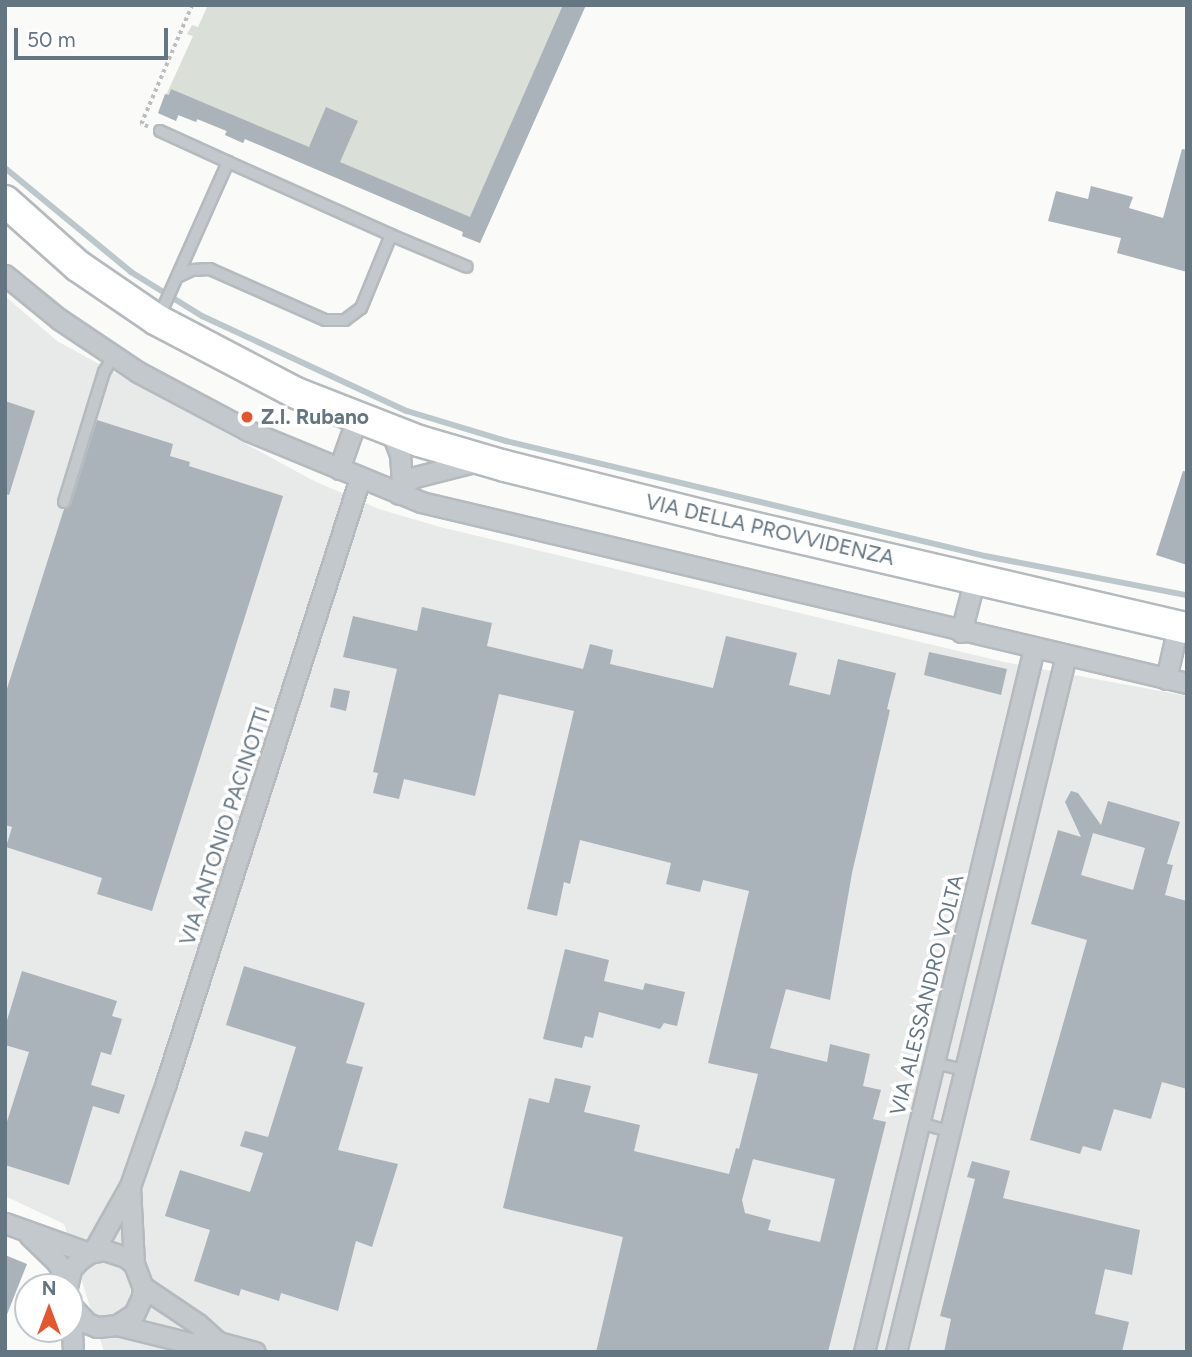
<!DOCTYPE html>
<html>
<head>
<meta charset="utf-8">
<style>
  body { margin:0 }
  #map { position:relative; width:1192px; height:1357px; overflow:hidden; background:#fafaf8; font-family:Figtree,sans-serif }
  div>[style] { position:absolute }
  .built>* { inset:0; background:#e8e9e9 }
  .green>* { inset:0; background:#dadfd7 }
  .stream>* { height:6px; margin:-3px; padding:0 3px; transform-origin:3px; border-radius:3px; background:#bbc7cb }
  .building>* { inset:0; background:#aab3b9 }
  .path>* { height:3.5px; margin-top:-1.75px; transform-origin:0; background:repeating-linear-gradient(90deg,#bbbfc2 0 3.5px,transparent 0 7px) }
  .roads { filter:drop-shadow(2px 0 #b5babe) drop-shadow(-2px 0 #b5babe) drop-shadow(0 2px #b5babe) drop-shadow(0 -2px #b5babe) }
  .lane>* { height:10px; margin:-5px; padding:0 5px; transform-origin:5px; border-radius:5px; background:#c3c8cc }
  .street>* { height:19px; margin:-9.5px; padding:0 9.5px; transform-origin:9.5px; border-radius:9.5px; background:#c3c8cc }
  .primary>* { height:30px; margin:-15px; padding:0 15px; transform-origin:15px; border-radius:15px; background:#fff }
  .dots>* { width:19px; height:19px; translate:-50% -50%; box-sizing:border-box; border:4px solid #fff; border-radius:50% }
  span { translate:-50% -50%; white-space:nowrap; text-align:center; line-height:1.15; -webkit-text-stroke:7px #fff; paint-order:stroke }
  .poi-label { font-size:21px; color:#657683; font-weight:700 }
  .left { translate:0 -50%; text-align:left }
  .street-label { font-size:21px; color:#657683 }
  .frame { position:absolute; inset:0; border:7px solid #657683; pointer-events:none }
  .north { position:absolute; left:14px; top:1273px; width:70px; height:70px; box-sizing:border-box; background:#fff; border:2px solid #c1c8cd; border-radius:50%; rotate:0deg; font-size:19px; font-weight:700; line-height:28px; text-align:center; color:#657683 }
  .north::after { content:''; display:block; margin:auto; width:24px; height:32px; background:#e4572e; clip-path:polygon(50% 0,100% 100%,50% 72%,0 100%) }
  .scale { position:absolute; left:14px; top:28px; width:154px; height:32px; box-sizing:border-box; border:4px solid #657683; border-top:0; padding-left:9px; font-size:21px; line-height:24px; white-space:nowrap; color:#657683; -webkit-text-stroke:5px #fff; paint-order:stroke }
</style>
</head>
<body>
<div id="map">
  <div class="built">
    <i style="clip-path:polygon(5px 296px,57px 341px,314px 481px,379px 509px,440px 527px,1004px 662px,1187px 696px,1187px 1352px,104px 1352px,64px 1224px,5px 1196px)"></i>
  </div>
  <div class="green">
    <i style="clip-path:polygon(208px 5px,586px 5px,480px 243px,462px 236px,463px 232px,245px 139px,243px 143px,225px 135px,226px 131px,198px 119px,196px 122px,179px 115px,176px 121px,158px 113px,193px 36px,187px 34px,192px 25px,198px 27px)"></i>
  </div>
  <div class="stream">
    <i style="left:5px;top:168px;width:163px;rotate:39.5deg"></i>
    <i style="left:131px;top:272px;width:84px;rotate:31.8deg"></i>
    <i style="left:202px;top:316px;width:226px;rotate:24.9deg"></i>
    <i style="left:407px;top:411px;width:103px;rotate:16.9deg"></i>
    <i style="left:506px;top:441px;width:493px;rotate:13.5deg"></i>
    <i style="left:985px;top:556px;width:205px;rotate:11deg"></i>
  </div>
  <div class="building">
    <i style="clip-path:polygon(563px 5px,586px 5px,480px 243px,462px 236px,463px 232px,245px 139px,243px 143px,225px 135px,227px 131px,197px 119px,196px 122px,178px 115px,176px 121px,158px 113px,165px 94px,169px 95px,171px 89px,309px 147px,326px 107px,358px 121px,340px 162px,470px 217px)"></i>
    <i style="clip-path:polygon(1182px 149px,1187px 150px,1187px 272px,1117px 253px,1121px 238px,1048px 221px,1056px 191px,1088px 199px,1091px 186px,1133px 197px,1129px 208px,1163px 218px)"></i>
    <i style="clip-path:polygon(5px 401px,35px 411px,9px 495px,5px 494px)"></i>
    <i style="clip-path:polygon(97px 420px,173px 444px,170px 456px,190px 462px,189px 466px,283px 496px,152px 911px,97px 894px,102px 878px,6px 847px,12px 827px,5px 825px,5px 695px,64px 509px,71px 504px)"></i>
    <i style="clip-path:polygon(1183px 471px,1187px 472px,1187px 565px,1156px 555px)"></i>
    <i style="clip-path:polygon(evenodd,422px 607px,492px 623px,487px 646px,583px 669px,590px 644px,613px 650px,610px 664px,713px 688px,726px 636px,797px 653px,789px 685px,830px 695px,838px 659px,896px 673px,887px 709px,890px 710px,852px 873px,830px 1000px,786px 989px,770px 1048px,827px 1062px,830px 1044px,870px 1054px,863px 1086px,881px 1090px,873px 1119px,886px 1122px,828px 1352px,596px 1352px,623px 1237px,503px 1208px,529px 1098px,549px 1103px,555px 1078px,591px 1086px,584px 1112px,640px 1125px,634px 1151px,729px 1174px,736px 1148px,739px 1149px,758px 1074px,708px 1063px,749px 891px,703px 880px,700px 892px,666px 884px,671px 863px,580px 840px,570px 884px,564px 882px,557px 916px,527px 909px,574px 711px,499px 694px,475px 796px,404px 779px,399px 799px,373px 793px,378px 773px,373px 772px,397px 669px,343px 657px,353px 616px,417px 631px,422px 607px,753px 1159px,835px 1179px,820px 1242px,768px 1230px,771px 1220px,745px 1213px,742px 1200px,753px 1159px)"></i>
    <i style="clip-path:polygon(929px 652px,1007px 669px,1001px 695px,924px 675px)"></i>
    <i style="clip-path:polygon(334px 688px,350px 691px,346px 711px,330px 707px)"></i>
    <i style="clip-path:polygon(evenodd,1071px 791px,1078px 793px,1101px 825px,1108px 801px,1180px 822px,1167px 864px,1173px 865px,1165px 895px,1187px 901px,1187px 1089px,1162px 1082px,1151px 1119px,1114px 1109px,1101px 1151px,1083px 1146px,1080px 1154px,1030px 1140px,1087px 940px,1031px 924px,1058px 830px,1081px 837px,1065px 802px,1071px 791px,1093px 833px,1145px 848px,1133px 890px,1081px 875px,1093px 833px)"></i>
    <i style="clip-path:polygon(565px 949px,609px 960px,604px 981px,643px 990px,645px 983px,685px 992px,677px 1026px,664px 1023px,660px 1029px,599px 1012px,593px 1038px,585px 1036px,582px 1048px,543px 1039px)"></i>
    <i style="clip-path:polygon(244px 966px,365px 1003px,346px 1063px,363px 1067px,338px 1150px,398px 1164px,372px 1247px,356px 1241px,338px 1311px,281px 1293px,279px 1301px,241px 1289px,239px 1296px,194px 1281px,210px 1230px,165px 1216px,180px 1170px,250px 1192px,263px 1153px,240px 1146px,245px 1131px,268px 1137px,296px 1047px,226px 1025px)"></i>
    <i style="clip-path:polygon(22px 971px,117px 1001px,112px 1016px,122px 1019px,111px 1055px,101px 1052px,91px 1085px,125px 1095px,119px 1114px,93px 1106px,69px 1185px,5px 1165px,5px 1128px,29px 1052px,5px 1045px,5px 1027px)"></i>
    <i style="clip-path:polygon(972px 1161px,1010px 1171px,1003px 1198px,1140px 1230px,1132px 1275px,1105px 1269px,1095px 1314px,1129px 1322px,1122px 1352px,944px 1352px,951px 1319px,940px 1316px,975px 1179px,967px 1177px)"></i>
    <i style="clip-path:polygon(5px 1255px,27px 1264px,6px 1317px,5px 1317px)"></i>
  </div>
  <div class="path">
    <i style="left:148px;top:127px;width:8px;rotate:-157deg"></i>
    <i style="left:141px;top:124px;width:129px;rotate:-66.8deg"></i>
  </div>
  <div class="roads">
    <div class="lane">
      <i style="left:160px;top:131px;width:75px;rotate:24.5deg"></i>
      <i style="left:391px;top:235px;width:82px;rotate:22.8deg"></i>
      <i style="left:159px;top:317px;width:170px;rotate:-66deg"></i>
      <i style="left:228px;top:162px;width:179px;rotate:24.1deg"></i>
      <i style="left:391px;top:235px;width:79px;rotate:112.3deg"></i>
      <i style="left:361px;top:308px;width:20px;rotate:143deg"></i>
      <i style="left:345px;top:320px;width:20px;rotate:180deg"></i>
      <i style="left:325px;top:320px;width:126px;rotate:-156.1deg"></i>
      <i style="left:210px;top:269px;width:18px;rotate:177deg"></i>
      <i style="left:192px;top:270px;width:14px;rotate:155deg"></i>
      <i style="left:64px;top:502px;width:136px;rotate:-72.9deg"></i>
      <i style="left:104px;top:372px;width:17px;rotate:-59deg"></i>
      <i style="left:934px;top:1063px;width:31px;rotate:13deg"></i>
      <i style="left:919px;top:1123px;width:31px;rotate:15deg"></i>
    </div>
    <div class="street">
      <i style="left:5px;top:275px;width:70px;rotate:39.2deg"></i>
      <i style="left:59px;top:319px;width:95px;rotate:33.9deg"></i>
      <i style="left:138px;top:372px;width:126px;rotate:28deg"></i>
      <i style="left:249px;top:431px;width:186px;rotate:22.4deg"></i>
      <i style="left:421px;top:502px;width:787px;rotate:13.29deg"></i>
      <i style="left:391px;top:431px;width:25px;rotate:69deg"></i>
      <i style="left:400px;top:454px;width:30px;rotate:86deg"></i>
      <i style="left:339px;top:469px;width:54px;rotate:-70.6deg"></i>
      <i style="left:399px;top:494px;width:10px;rotate:-73deg"></i>
      <i style="left:402px;top:484px;width:15px;rotate:-28deg"></i>
      <i style="left:415px;top:477px;width:65px;rotate:-14.3deg"></i>
      <i style="left:961px;top:632px;width:56px;rotate:-75.5deg"></i>
      <i style="left:1166px;top:679px;width:54px;rotate:-77.2deg"></i>
      <i style="left:130px;top:1187px;width:77px;rotate:87deg"></i>
      <i style="left:5px;top:1223px;width:89px;rotate:19.7deg"></i>
      <i style="left:29px;top:1235px;width:39px;rotate:44deg"></i>
      <i style="left:57px;top:1262px;width:21px;rotate:62deg"></i>
      <i style="left:93px;top:1252px;width:76px;rotate:-60.7deg"></i>
      <i style="left:130px;top:1186px;width:109px;rotate:-70.7deg"></i>
      <i style="left:166px;top:1083px;width:635px;rotate:-72.22deg"></i>
      <i style="left:67px;top:1287px;width:18px;rotate:-77deg"></i>
      <i style="left:71px;top:1269px;width:12px;rotate:-48deg"></i>
      <i style="left:79px;top:1260px;width:12px;rotate:-35deg"></i>
      <i style="left:89px;top:1253px;width:15px;rotate:-11deg"></i>
      <i style="left:104px;top:1250px;width:23px;rotate:18deg"></i>
      <i style="left:126px;top:1257px;width:11px;rotate:41deg"></i>
      <i style="left:134px;top:1264px;width:25px;rotate:69deg"></i>
      <i style="left:143px;top:1287px;width:10px;rotate:96deg"></i>
      <i style="left:142px;top:1297px;width:19px;rotate:115deg"></i>
      <i style="left:134px;top:1314px;width:20px;rotate:147deg"></i>
      <i style="left:117px;top:1325px;width:20px;rotate:174deg"></i>
      <i style="left:97px;top:1327px;width:11px;rotate:-158deg"></i>
      <i style="left:87px;top:1323px;width:25px;rotate:-133deg"></i>
      <i style="left:143px;top:1287px;width:66px;rotate:33.9deg"></i>
      <i style="left:198px;top:1324px;width:27px;rotate:42deg"></i>
      <i style="left:71px;top:1309px;width:43px;rotate:87.3deg"></i>
      <i style="left:117px;top:1325px;width:75px;rotate:13.9deg"></i>
      <i style="left:190px;top:1343px;width:28px;rotate:-2deg"></i>
      <i style="left:218px;top:1342px;width:38px;rotate:15deg"></i>
      <i style="left:864px;top:1352px;width:724px;rotate:-76.42deg"></i>
      <i style="left:896px;top:1352px;width:717px;rotate:-76.29deg"></i>
    </div>
    <div class="primary">
      <i style="left:5px;top:201px;width:98px;rotate:41.7deg"></i>
      <i style="left:78px;top:266px;width:96px;rotate:34.4deg"></i>
      <i style="left:157px;top:320px;width:157px;rotate:27.7deg"></i>
      <i style="left:296px;top:393px;width:132px;rotate:21.3deg"></i>
      <i style="left:419px;top:441px;width:90px;rotate:16.2deg"></i>
      <i style="left:505px;top:466px;width:224px;rotate:14deg"></i>
      <i style="left:722px;top:520px;width:477px;rotate:13.1deg"></i>
    </div>
  </div>
  <div class="dots">
    <i style="left:247px;top:417px;background:#e4572e"></i>
  </div>
  <div class="poi-label">
    <span class="left" style="left:261px;top:417px">Z.I. Rubano</span>
  </div>
  <div class="street-label">
    <span style="left:770px;top:530px;rotate:13deg">VIA DELLA PROVVIDENZA</span>
    <span style="left:225px;top:826px;rotate:-72deg">VIA ANTONIO PACINOTTI</span>
    <span style="left:927px;top:995px;rotate:-76deg">VIA ALESSANDRO VOLTA</span>
  </div>
  <div class="frame"></div>
  <div class="north">N</div>
  <div class="scale">50 m</div>
</div>
</body>
</html>
